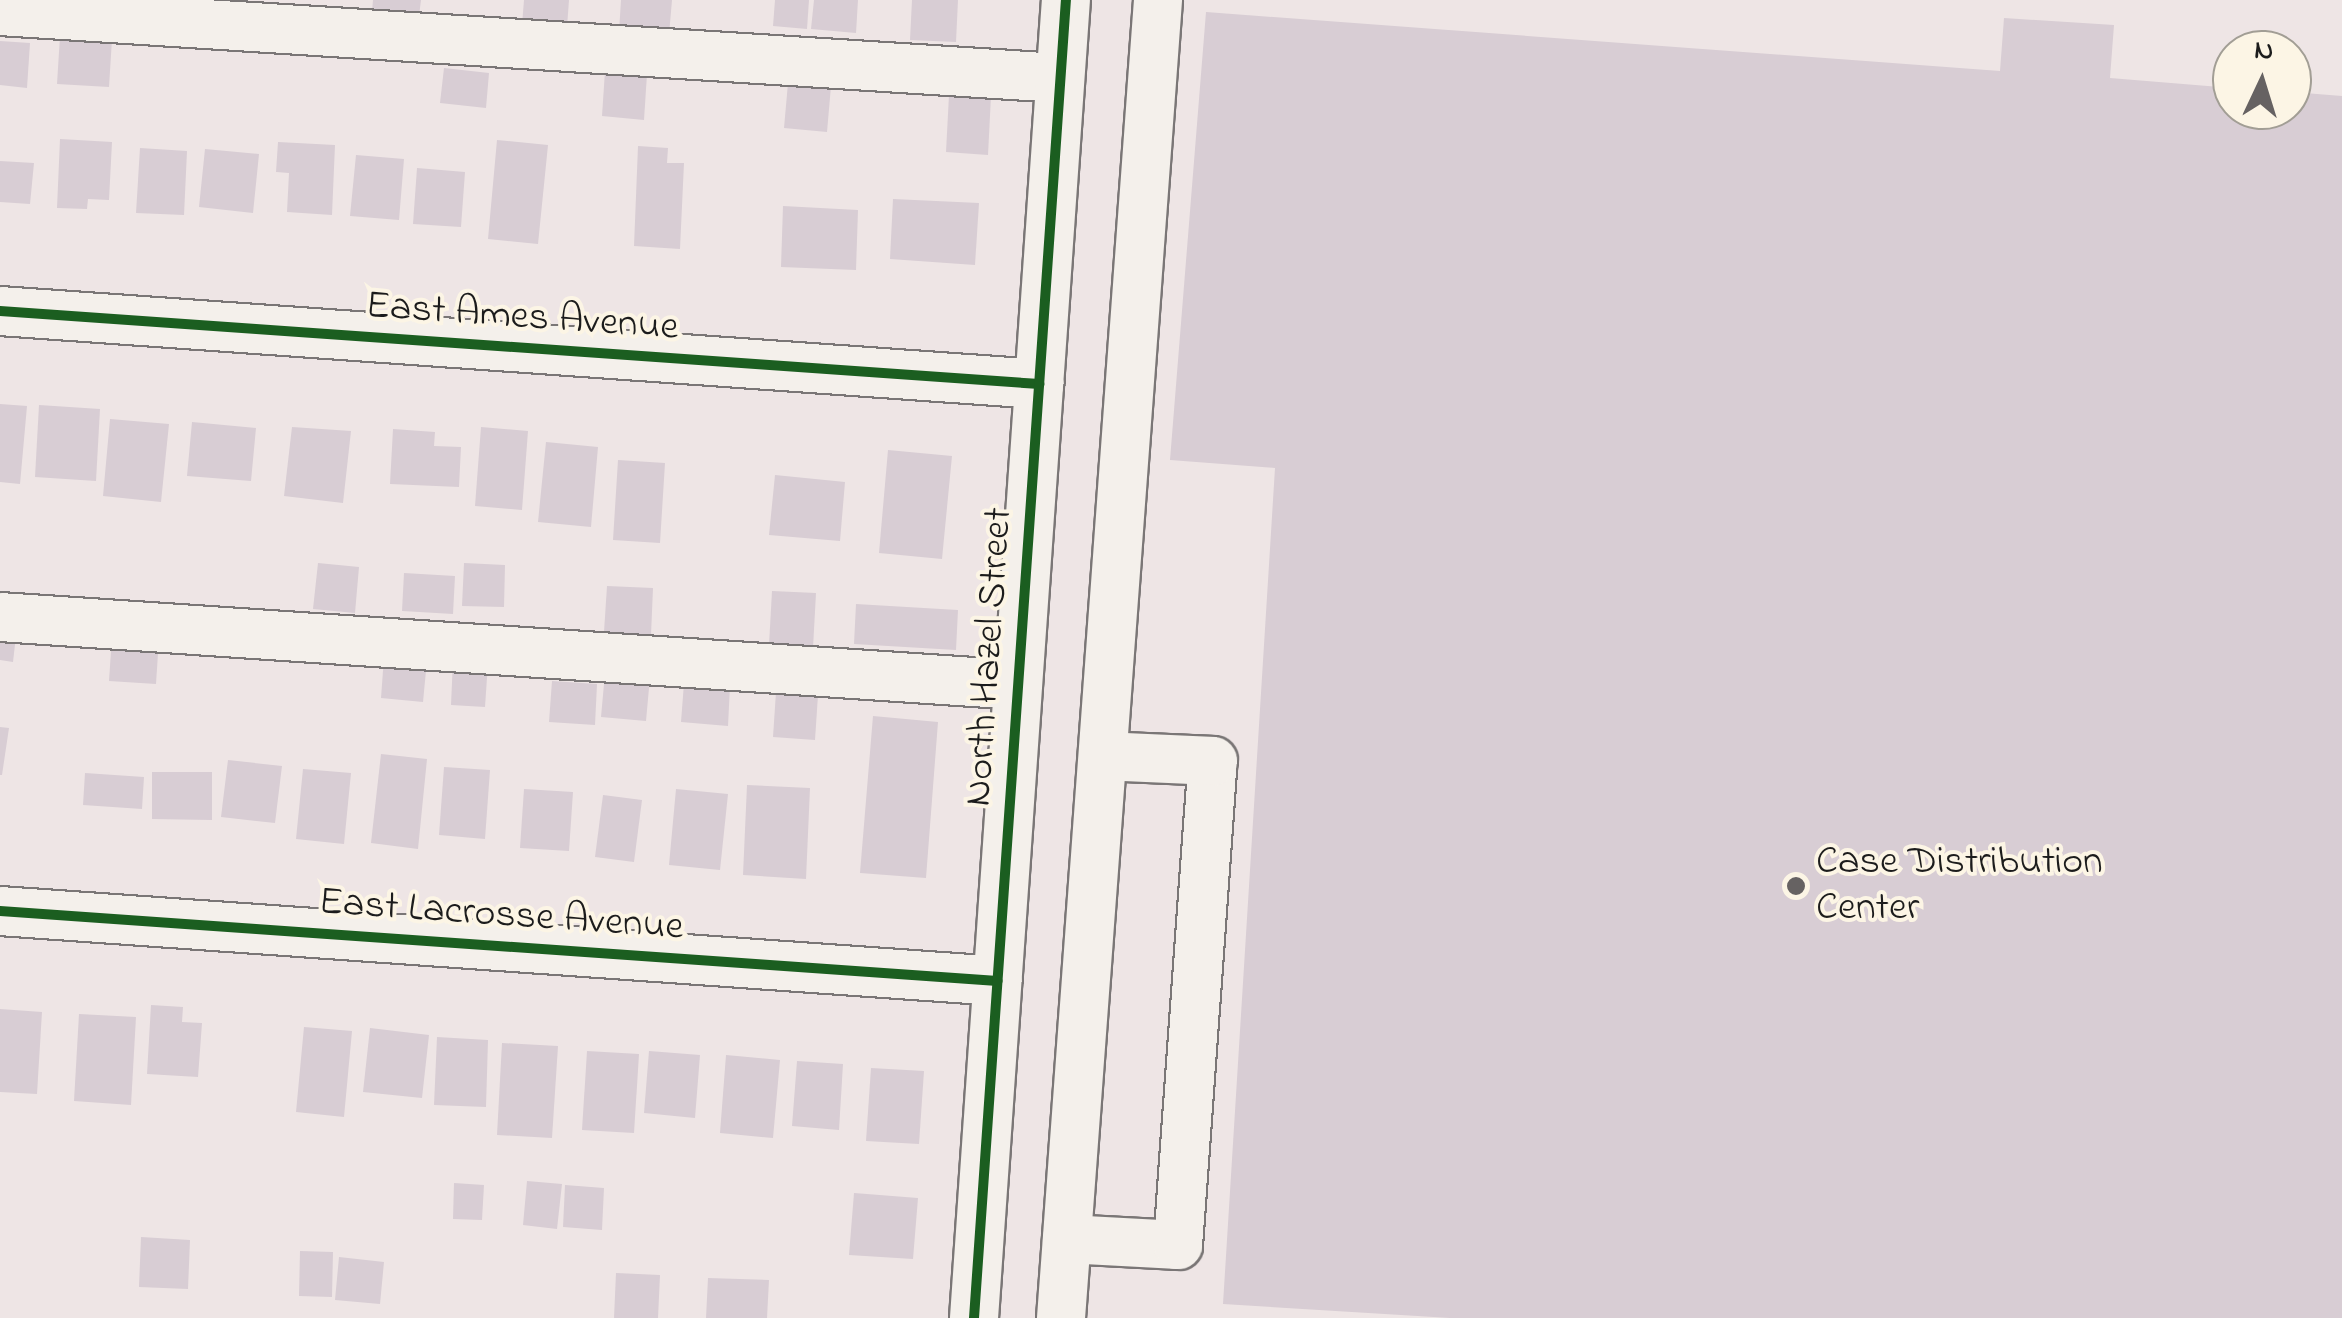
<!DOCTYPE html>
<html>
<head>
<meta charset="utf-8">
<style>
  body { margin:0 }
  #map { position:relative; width:2342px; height:1318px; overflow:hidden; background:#eee5e5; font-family:"Indie Flower",sans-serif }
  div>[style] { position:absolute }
  .building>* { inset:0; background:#d8cdd4 }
  .roads { filter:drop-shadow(2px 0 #7a7676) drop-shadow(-2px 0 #7a7676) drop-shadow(0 2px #7a7676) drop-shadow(0 -2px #7a7676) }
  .minor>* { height:48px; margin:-24px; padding:0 24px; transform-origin:24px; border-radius:24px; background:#f4f0eb }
  .cycleway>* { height:10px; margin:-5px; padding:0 5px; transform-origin:5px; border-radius:5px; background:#1b5e20 }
  .dots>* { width:28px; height:28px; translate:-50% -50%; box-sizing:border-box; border:5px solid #fcf5e5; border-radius:50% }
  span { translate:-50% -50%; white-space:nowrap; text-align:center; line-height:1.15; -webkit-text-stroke:8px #fcf5e5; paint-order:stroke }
  .street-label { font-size:40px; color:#1c1c1c }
  .poi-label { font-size:40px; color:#1c1c1c }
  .left { translate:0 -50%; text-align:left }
  .north { position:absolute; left:2212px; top:30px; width:100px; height:100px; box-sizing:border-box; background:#fcf5e5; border:2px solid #a29e95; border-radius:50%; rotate:4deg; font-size:28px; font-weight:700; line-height:40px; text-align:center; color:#1c1c1c }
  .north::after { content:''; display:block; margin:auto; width:35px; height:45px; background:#666262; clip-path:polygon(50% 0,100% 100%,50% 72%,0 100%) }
</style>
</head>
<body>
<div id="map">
  <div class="building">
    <i style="clip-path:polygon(373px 0,421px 0,419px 16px,372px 12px)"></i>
    <i style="clip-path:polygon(524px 0,569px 0,567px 27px,522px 25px)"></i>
    <i style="clip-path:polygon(621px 0,672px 0,669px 35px,619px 32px)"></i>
    <i style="clip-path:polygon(775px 0,809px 0,807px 29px,773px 26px)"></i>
    <i style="clip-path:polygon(814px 0,858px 0,856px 33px,811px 29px)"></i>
    <i style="clip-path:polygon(912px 0,958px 0,956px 42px,910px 40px)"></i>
    <i style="clip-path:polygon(1206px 12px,2000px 71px,2004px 18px,2114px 25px,2110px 78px,2232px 88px,2232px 110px,2292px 110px,2292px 92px,2342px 96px,2342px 1318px,1450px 1318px,1223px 1304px,1275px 468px,1170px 460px)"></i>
    <i style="clip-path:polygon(60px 36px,112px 39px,109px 87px,57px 84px)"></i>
    <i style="clip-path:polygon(0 41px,30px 43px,27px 88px,0 85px)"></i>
    <i style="clip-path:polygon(444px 68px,489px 73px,486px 108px,440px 103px)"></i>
    <i style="clip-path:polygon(605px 71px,647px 74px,644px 120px,602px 116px)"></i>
    <i style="clip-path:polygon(788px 83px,831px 86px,827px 132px,784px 128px)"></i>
    <i style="clip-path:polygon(949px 95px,991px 96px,988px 155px,946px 152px)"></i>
    <i style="clip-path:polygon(60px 139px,112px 142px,109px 200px,88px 199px,87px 209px,57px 208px)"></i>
    <i style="clip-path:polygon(497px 140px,548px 145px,538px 244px,488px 239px)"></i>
    <i style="clip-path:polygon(278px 142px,335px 145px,332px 215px,287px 212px,289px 173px,276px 172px)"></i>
    <i style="clip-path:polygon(638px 146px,668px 148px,667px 163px,684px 163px,680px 249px,634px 246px)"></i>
    <i style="clip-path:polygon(140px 148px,187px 151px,184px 215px,136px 213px)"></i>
    <i style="clip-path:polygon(205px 149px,259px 154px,253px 213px,199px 207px)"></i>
    <i style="clip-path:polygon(356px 155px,404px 159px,399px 220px,350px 216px)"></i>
    <i style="clip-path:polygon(0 161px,34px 163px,30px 204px,0 202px)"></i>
    <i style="clip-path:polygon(417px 168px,465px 172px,461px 227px,413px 224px)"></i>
    <i style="clip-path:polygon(893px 199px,979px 203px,975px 265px,890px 259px)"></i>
    <i style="clip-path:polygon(783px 206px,858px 210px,856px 270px,781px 267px)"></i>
    <i style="clip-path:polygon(0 404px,27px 406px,20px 484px,0 482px)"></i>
    <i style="clip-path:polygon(39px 405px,100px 409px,96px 481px,35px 477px)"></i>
    <i style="clip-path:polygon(110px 419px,169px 424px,161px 502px,103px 496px)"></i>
    <i style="clip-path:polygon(192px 422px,256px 428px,251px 481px,187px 476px)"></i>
    <i style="clip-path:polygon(292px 427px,351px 431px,343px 503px,284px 496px)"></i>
    <i style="clip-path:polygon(481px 427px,528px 431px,522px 510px,475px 506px)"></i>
    <i style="clip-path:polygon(393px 429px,435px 432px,434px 446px,461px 447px,459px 487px,390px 484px)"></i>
    <i style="clip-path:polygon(546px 442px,598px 447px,591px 527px,538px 522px)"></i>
    <i style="clip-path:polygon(888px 450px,952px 456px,942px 559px,879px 553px)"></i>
    <i style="clip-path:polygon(618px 460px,665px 463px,660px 543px,613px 540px)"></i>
    <i style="clip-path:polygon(775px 475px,845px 482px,840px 541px,769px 535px)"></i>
    <i style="clip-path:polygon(318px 563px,359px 567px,355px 613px,313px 609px)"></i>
    <i style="clip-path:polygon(464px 563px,505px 565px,504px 607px,462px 606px)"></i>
    <i style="clip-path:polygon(404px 573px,455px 576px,453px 614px,402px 611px)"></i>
    <i style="clip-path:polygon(607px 586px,653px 588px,651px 635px,604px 632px)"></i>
    <i style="clip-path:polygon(772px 591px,816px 593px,813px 648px,769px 645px)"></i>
    <i style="clip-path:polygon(856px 604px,958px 610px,956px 650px,854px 644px)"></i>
    <i style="clip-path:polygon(0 625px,17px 627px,13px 662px,0 660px)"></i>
    <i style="clip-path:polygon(112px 636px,159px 638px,156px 684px,109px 681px)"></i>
    <i style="clip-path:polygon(384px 657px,427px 660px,423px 702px,381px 698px)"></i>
    <i style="clip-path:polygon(453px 660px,488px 663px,485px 707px,451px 705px)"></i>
    <i style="clip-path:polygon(605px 673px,650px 677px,646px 721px,601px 717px)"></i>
    <i style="clip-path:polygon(552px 681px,597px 684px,595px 725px,549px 722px)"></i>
    <i style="clip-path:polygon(684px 683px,730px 686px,728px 726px,681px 722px)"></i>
    <i style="clip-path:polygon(776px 692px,818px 695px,815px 740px,773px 737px)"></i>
    <i style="clip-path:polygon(873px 716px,938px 722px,926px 878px,860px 873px)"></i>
    <i style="clip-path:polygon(0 727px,9px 728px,2px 775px,0 775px)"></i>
    <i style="clip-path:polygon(381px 754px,427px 759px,418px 849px,371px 843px)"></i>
    <i style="clip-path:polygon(228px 760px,282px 766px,275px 823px,221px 817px)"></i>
    <i style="clip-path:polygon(444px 767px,490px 770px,485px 839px,439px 835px)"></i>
    <i style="clip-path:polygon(303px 769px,351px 773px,344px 844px,296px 839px)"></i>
    <i style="clip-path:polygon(152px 772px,212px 772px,212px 820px,152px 819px)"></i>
    <i style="clip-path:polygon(85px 773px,144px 777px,142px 809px,83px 805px)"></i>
    <i style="clip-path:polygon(747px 785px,810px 788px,806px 879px,743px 875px)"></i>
    <i style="clip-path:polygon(524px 789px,573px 792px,569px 851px,520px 848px)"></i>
    <i style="clip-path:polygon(676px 789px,728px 794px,720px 870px,669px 865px)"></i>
    <i style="clip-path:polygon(603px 795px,642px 800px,634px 862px,595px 857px)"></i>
    <i style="clip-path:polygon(151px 1005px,183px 1007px,182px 1022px,202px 1023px,198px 1077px,147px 1074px)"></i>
    <i style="clip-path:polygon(0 1009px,42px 1012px,37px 1094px,0 1092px)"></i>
    <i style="clip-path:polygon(79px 1014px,136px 1017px,131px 1105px,74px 1101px)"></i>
    <i style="clip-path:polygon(304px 1027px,352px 1031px,344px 1117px,296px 1112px)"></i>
    <i style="clip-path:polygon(370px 1028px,429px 1035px,422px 1098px,363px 1092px)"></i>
    <i style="clip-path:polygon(437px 1037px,488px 1040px,486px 1107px,434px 1105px)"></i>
    <i style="clip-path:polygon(502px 1043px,558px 1046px,552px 1138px,497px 1135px)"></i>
    <i style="clip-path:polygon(587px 1051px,639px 1054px,634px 1133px,582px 1130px)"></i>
    <i style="clip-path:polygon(649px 1051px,700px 1055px,695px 1118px,644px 1113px)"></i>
    <i style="clip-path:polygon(726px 1055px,780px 1060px,773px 1138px,720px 1133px)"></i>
    <i style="clip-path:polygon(797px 1061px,843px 1064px,839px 1130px,792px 1126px)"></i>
    <i style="clip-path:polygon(871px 1068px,924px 1071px,919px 1144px,866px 1141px)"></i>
    <i style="clip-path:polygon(527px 1181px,562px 1184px,557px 1229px,523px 1225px)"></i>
    <i style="clip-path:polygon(454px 1183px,484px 1185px,482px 1220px,453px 1219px)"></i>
    <i style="clip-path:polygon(565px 1185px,604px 1188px,602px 1230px,563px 1227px)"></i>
    <i style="clip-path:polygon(854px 1193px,918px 1198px,913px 1259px,849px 1255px)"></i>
    <i style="clip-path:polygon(141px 1237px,190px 1240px,188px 1289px,139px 1287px)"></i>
    <i style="clip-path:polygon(300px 1251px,333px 1252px,332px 1297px,299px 1296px)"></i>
    <i style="clip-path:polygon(339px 1257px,384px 1262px,380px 1304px,335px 1300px)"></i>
    <i style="clip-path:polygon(616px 1273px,660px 1275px,658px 1318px,614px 1318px)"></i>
    <i style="clip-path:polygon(708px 1278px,769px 1280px,767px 1318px,706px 1318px)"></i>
  </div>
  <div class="roads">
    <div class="minor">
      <i style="left:0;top:11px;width:1062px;rotate:3.62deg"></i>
      <i style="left:0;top:311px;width:1042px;rotate:4.02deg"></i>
      <i style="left:0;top:617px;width:1020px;rotate:3.82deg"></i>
      <i style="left:0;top:911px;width:1000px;rotate:4.01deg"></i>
      <i style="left:1067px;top:1239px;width:111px;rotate:3.1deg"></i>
      <i style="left:1178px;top:1245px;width:485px;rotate:-85.9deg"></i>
      <i style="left:1213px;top:761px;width:110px;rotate:-177.4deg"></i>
      <i style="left:974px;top:1318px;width:1321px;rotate:-86.01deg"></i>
      <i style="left:1061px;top:1318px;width:1322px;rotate:-85.79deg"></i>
    </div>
  </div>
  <div class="cycleway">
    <i style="left:0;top:311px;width:1042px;rotate:4.02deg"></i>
    <i style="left:0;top:911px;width:1000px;rotate:4.01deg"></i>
    <i style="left:974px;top:1318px;width:1321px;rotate:-86.01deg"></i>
  </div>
  <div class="dots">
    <i style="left:1796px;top:886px;background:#666262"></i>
  </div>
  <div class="street-label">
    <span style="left:522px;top:318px;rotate:4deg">East Ames Avenue</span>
    <span style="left:990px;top:657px;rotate:-86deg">North Hazel Street</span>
    <span style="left:501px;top:916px;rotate:4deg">East Lacrosse Avenue</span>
  </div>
  <div class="poi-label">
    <span class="left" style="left:1816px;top:886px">Case Distribution<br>Center</span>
  </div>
  <div class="north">N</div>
</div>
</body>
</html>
